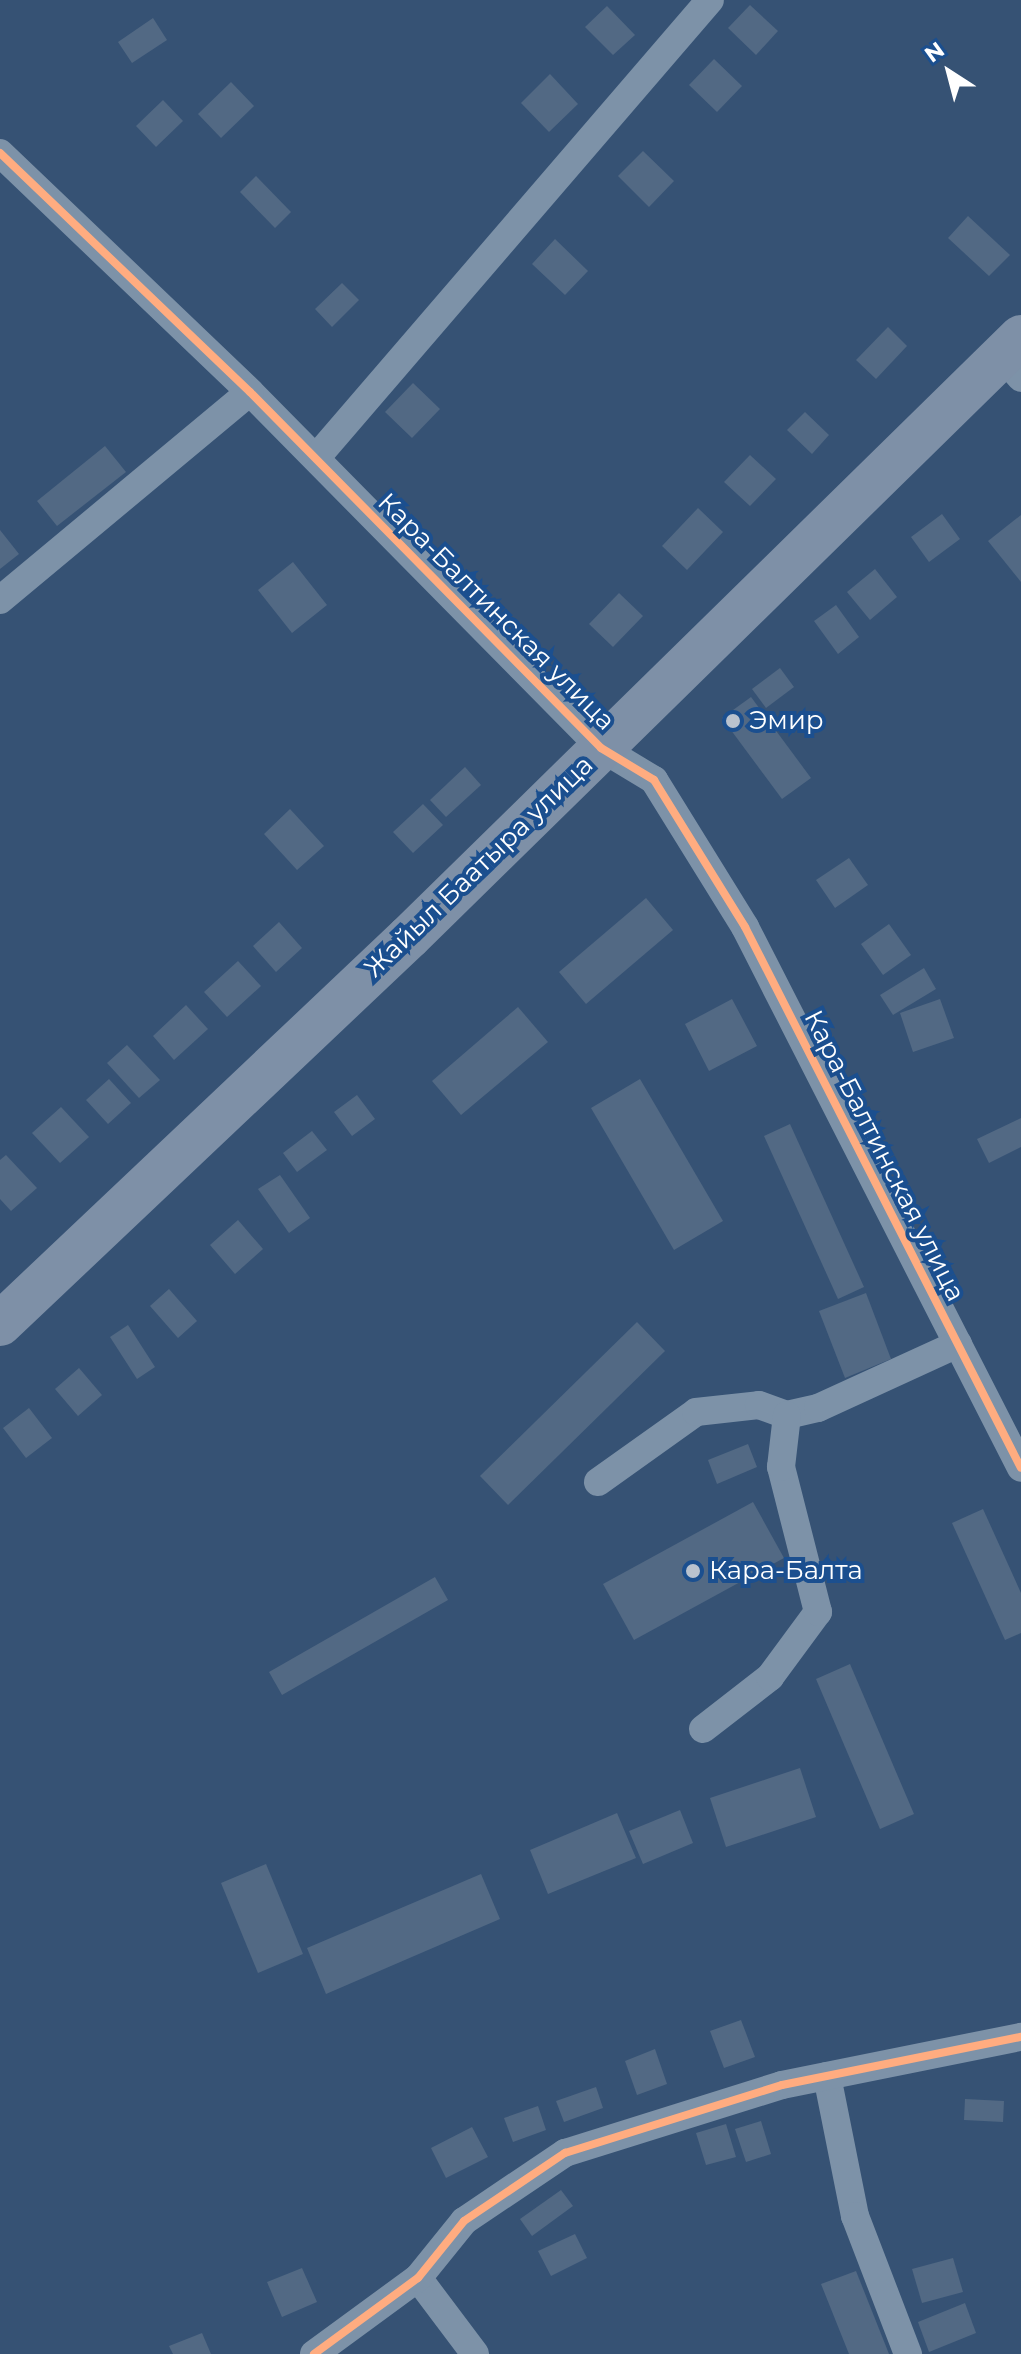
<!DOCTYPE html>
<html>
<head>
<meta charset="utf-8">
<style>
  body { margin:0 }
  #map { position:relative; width:1021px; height:2354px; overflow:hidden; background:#365274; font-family:Montserrat,sans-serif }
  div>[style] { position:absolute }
  .building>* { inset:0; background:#526984 }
  .minor>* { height:28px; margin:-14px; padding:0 14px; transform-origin:14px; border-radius:14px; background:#7d92a8 }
  .trunk>* { height:44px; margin:-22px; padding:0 22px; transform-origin:22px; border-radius:22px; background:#7e90a7 }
  .cycleway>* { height:8px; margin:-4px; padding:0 4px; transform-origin:4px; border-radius:4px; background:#ffac80 }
  .dots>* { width:22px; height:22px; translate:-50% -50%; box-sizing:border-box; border:4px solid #1b4f8f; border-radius:50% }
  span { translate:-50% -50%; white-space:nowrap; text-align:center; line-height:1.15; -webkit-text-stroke:8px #1b4f8f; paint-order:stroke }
  .street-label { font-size:26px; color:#fff }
  .poi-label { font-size:26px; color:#fff }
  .left { translate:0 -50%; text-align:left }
  .north { position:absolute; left:909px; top:32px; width:80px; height:80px; -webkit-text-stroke:6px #1b4f8f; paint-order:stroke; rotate:324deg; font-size:22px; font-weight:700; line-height:32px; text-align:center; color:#fff }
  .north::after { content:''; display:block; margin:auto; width:28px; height:36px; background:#fff; clip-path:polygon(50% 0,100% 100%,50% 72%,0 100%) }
</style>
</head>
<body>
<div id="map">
  <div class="building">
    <i style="clip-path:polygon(750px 5px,778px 31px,756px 55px,728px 28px)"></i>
    <i style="clip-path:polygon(607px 6px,635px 35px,613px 55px,585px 27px)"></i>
    <i style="clip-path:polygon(153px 18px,167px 40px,132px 63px,118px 42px)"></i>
    <i style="clip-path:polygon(714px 59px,742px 86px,717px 112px,689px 85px)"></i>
    <i style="clip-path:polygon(550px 74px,578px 104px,549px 132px,521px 103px)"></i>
    <i style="clip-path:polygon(231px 82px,254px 106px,221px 138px,198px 114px)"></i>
    <i style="clip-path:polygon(163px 100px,183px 121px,156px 147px,136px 126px)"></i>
    <i style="clip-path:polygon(643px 151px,674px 181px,649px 207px,618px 176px)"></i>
    <i style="clip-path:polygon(256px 176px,291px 212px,275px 228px,240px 192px)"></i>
    <i style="clip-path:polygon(968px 216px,1010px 255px,989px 276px,948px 238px)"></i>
    <i style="clip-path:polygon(555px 239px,588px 271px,565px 295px,532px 264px)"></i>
    <i style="clip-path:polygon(342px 283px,359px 300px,332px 327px,315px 309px)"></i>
    <i style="clip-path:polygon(888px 327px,907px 346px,876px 379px,856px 360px)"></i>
    <i style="clip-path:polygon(413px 383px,440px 409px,412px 438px,385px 412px)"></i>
    <i style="clip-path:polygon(805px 412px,829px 435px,812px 454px,787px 430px)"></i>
    <i style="clip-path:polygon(105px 446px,126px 472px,57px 526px,37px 501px)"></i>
    <i style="clip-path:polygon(750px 455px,776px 479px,750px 506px,724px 482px)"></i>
    <i style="clip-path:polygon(698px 508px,723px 532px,687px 570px,662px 546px)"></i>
    <i style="clip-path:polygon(942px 514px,960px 539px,929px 562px,911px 537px)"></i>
    <i style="clip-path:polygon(1021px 515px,1021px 582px,988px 541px)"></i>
    <i style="clip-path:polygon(0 530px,19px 554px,0 569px)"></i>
    <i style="clip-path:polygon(293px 562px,327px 605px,292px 633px,258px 590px)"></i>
    <i style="clip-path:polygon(875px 569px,897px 597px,870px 620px,847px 592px)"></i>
    <i style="clip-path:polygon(619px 593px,643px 616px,613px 647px,589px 624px)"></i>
    <i style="clip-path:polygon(836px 605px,859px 637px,838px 654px,814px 621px)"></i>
    <i style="clip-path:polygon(780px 668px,794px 687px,766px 708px,752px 689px)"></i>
    <i style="clip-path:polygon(751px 697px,811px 778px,782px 799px,722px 718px)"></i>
    <i style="clip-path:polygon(465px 767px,481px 785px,446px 817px,430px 800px)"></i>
    <i style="clip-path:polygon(423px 804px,443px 825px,413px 853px,393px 832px)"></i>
    <i style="clip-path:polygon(290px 809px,324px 846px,297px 870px,264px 834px)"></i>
    <i style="clip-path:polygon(849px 858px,868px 885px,835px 908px,816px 880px)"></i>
    <i style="clip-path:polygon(646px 898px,673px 930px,586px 1004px,559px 972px)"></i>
    <i style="clip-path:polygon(279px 922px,302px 948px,276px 972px,253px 946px)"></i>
    <i style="clip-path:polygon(889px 924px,911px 955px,883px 975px,861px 944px)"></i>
    <i style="clip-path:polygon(238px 961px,261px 986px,227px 1017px,204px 992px)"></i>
    <i style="clip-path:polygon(924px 968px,936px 989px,893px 1015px,880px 995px)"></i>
    <i style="clip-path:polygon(732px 999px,757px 1046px,709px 1071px,685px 1024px)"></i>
    <i style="clip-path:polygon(940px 999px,954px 1038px,913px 1052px,900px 1013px)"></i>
    <i style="clip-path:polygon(186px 1005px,208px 1029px,174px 1060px,153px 1036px)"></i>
    <i style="clip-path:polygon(518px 1007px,548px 1042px,461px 1115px,432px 1081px)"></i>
    <i style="clip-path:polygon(127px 1045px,160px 1080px,139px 1098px,107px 1063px)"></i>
    <i style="clip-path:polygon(109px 1079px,131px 1103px,108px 1124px,86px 1100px)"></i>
    <i style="clip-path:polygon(640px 1079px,723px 1221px,674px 1250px,591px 1108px)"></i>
    <i style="clip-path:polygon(357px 1095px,375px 1119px,352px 1136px,334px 1112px)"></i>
    <i style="clip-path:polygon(61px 1107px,89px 1137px,60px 1163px,32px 1133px)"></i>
    <i style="clip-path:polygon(1021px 1118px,1021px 1147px,989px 1163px,977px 1139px)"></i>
    <i style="clip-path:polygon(790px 1124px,864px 1287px,838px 1299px,764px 1136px)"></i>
    <i style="clip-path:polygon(312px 1131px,327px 1150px,297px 1172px,283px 1153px)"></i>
    <i style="clip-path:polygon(6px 1155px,37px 1188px,11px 1211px,0 1199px,0 1160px)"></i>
    <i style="clip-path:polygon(280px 1175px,310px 1218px,289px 1233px,258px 1189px)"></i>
    <i style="clip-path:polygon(238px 1220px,263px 1249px,235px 1274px,210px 1245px)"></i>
    <i style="clip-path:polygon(169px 1289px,197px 1321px,178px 1338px,150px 1306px)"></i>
    <i style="clip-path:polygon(866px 1293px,891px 1359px,845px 1378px,819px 1311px)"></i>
    <i style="clip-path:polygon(637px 1322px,665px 1351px,508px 1505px,480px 1476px)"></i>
    <i style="clip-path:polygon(128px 1325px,155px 1367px,137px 1379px,110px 1337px)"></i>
    <i style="clip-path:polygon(79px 1368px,102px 1395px,78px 1416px,55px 1389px)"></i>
    <i style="clip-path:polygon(29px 1408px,52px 1438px,26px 1458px,3px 1428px)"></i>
    <i style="clip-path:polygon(748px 1444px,757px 1467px,717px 1484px,708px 1460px)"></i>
    <i style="clip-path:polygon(753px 1502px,784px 1558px,634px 1640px,603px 1584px)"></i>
    <i style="clip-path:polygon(983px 1509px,1021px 1593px,1021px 1633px,1005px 1640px,952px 1523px)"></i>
    <i style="clip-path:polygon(435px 1577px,448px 1600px,282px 1695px,269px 1672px)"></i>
    <i style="clip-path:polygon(850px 1664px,914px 1814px,880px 1829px,816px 1679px)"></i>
    <i style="clip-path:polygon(800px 1768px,816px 1817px,726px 1847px,710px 1798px)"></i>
    <i style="clip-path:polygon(680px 1810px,693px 1843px,643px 1864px,629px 1831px)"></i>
    <i style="clip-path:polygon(617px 1813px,636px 1858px,548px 1894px,530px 1850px)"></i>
    <i style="clip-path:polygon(266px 1864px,303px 1954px,258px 1973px,221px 1883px)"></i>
    <i style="clip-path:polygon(481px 1874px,500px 1919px,326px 1994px,307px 1948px)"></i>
    <i style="clip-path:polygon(741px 2020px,755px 2057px,724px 2068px,710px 2031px)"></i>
    <i style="clip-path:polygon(655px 2049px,667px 2084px,637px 2095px,625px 2061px)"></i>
    <i style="clip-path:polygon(596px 2087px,603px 2108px,564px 2122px,556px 2101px)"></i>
    <i style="clip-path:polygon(965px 2099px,1004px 2101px,1003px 2122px,964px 2120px)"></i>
    <i style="clip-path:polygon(538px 2106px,546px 2130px,513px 2142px,504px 2118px)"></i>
    <i style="clip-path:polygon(761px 2121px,771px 2154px,746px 2162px,735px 2129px)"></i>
    <i style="clip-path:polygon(726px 2124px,736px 2157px,706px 2165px,696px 2133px)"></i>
    <i style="clip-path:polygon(472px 2127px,488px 2157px,446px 2178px,431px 2148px)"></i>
    <i style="clip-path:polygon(561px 2190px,573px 2206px,532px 2236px,520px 2219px)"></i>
    <i style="clip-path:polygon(575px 2234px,587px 2258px,551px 2276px,538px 2251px)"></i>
    <i style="clip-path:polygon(953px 2258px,963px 2292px,922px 2303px,912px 2269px)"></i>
    <i style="clip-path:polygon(302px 2268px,317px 2302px,282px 2317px,267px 2282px)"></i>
    <i style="clip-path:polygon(856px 2271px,889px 2354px,849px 2354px,821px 2284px)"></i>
    <i style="clip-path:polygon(965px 2303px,976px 2333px,929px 2352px,918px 2322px)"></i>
    <i style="clip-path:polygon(202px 2333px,211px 2354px,173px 2354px,169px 2346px)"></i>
  </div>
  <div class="minor">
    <i style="left:0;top:153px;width:346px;rotate:43.7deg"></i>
    <i style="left:250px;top:392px;width:500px;rotate:45.4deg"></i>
    <i style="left:601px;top:748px;width:62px;rotate:31.1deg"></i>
    <i style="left:654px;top:780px;width:173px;rotate:58.2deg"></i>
    <i style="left:745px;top:927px;width:607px;rotate:62.97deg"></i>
    <i style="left:1002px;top:356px;width:29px;rotate:49deg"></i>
    <i style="left:316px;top:458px;width:604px;rotate:-49.3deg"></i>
    <i style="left:0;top:600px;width:325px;rotate:-39.8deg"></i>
    <i style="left:598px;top:1482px;width:120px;rotate:-35.5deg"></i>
    <i style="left:696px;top:1412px;width:63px;rotate:-6.3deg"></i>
    <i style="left:759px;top:1405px;width:30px;rotate:20deg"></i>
    <i style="left:787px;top:1415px;width:32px;rotate:-13deg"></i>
    <i style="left:818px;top:1408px;width:154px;rotate:-24.6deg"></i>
    <i style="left:703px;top:1729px;width:85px;rotate:-37.8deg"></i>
    <i style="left:770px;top:1677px;width:81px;rotate:-53.6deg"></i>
    <i style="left:818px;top:1612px;width:150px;rotate:-104.3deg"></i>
    <i style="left:781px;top:1467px;width:52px;rotate:-83.4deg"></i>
    <i style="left:827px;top:2076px;width:143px;rotate:78.7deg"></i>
    <i style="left:855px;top:2216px;width:148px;rotate:69deg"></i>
    <i style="left:418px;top:2278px;width:95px;rotate:53.1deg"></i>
    <i style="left:314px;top:2354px;width:129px;rotate:-36.2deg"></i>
    <i style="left:418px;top:2278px;width:73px;rotate:-51.1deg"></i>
    <i style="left:464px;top:2221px;width:122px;rotate:-34deg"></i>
    <i style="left:565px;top:2153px;width:227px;rotate:-17.4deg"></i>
    <i style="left:782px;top:2085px;width:244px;rotate:-11.4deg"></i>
  </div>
  <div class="trunk">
    <i style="left:0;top:1324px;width:563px;rotate:-43.42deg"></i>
    <i style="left:409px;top:937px;width:857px;rotate:-44.43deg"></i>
  </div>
  <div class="cycleway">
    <i style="left:0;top:153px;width:346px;rotate:43.7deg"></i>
    <i style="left:250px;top:392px;width:500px;rotate:45.4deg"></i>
    <i style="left:601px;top:748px;width:62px;rotate:31.1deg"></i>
    <i style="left:654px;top:780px;width:173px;rotate:58.2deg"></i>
    <i style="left:745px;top:927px;width:607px;rotate:62.97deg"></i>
    <i style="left:314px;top:2354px;width:129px;rotate:-36.2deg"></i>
    <i style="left:418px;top:2278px;width:73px;rotate:-51.1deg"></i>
    <i style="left:464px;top:2221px;width:122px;rotate:-34deg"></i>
    <i style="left:565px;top:2153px;width:227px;rotate:-17.4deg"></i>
    <i style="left:782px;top:2085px;width:244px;rotate:-11.4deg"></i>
  </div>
  <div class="dots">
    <i style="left:733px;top:721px;background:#b9c2ce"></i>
    <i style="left:693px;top:1571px;background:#b9c2ce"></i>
  </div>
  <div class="street-label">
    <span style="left:496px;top:612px;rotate:45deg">Кара-Балтинская улица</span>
    <span style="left:479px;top:867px;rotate:-44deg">Жайыл Баатыра улица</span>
    <span style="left:884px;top:1156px;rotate:63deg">Кара-Балтинская улица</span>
  </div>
  <div class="poi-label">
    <span class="left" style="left:749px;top:721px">Эмир</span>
    <span class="left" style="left:709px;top:1571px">Кара-Балта</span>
  </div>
  <div class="north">N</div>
</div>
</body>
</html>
